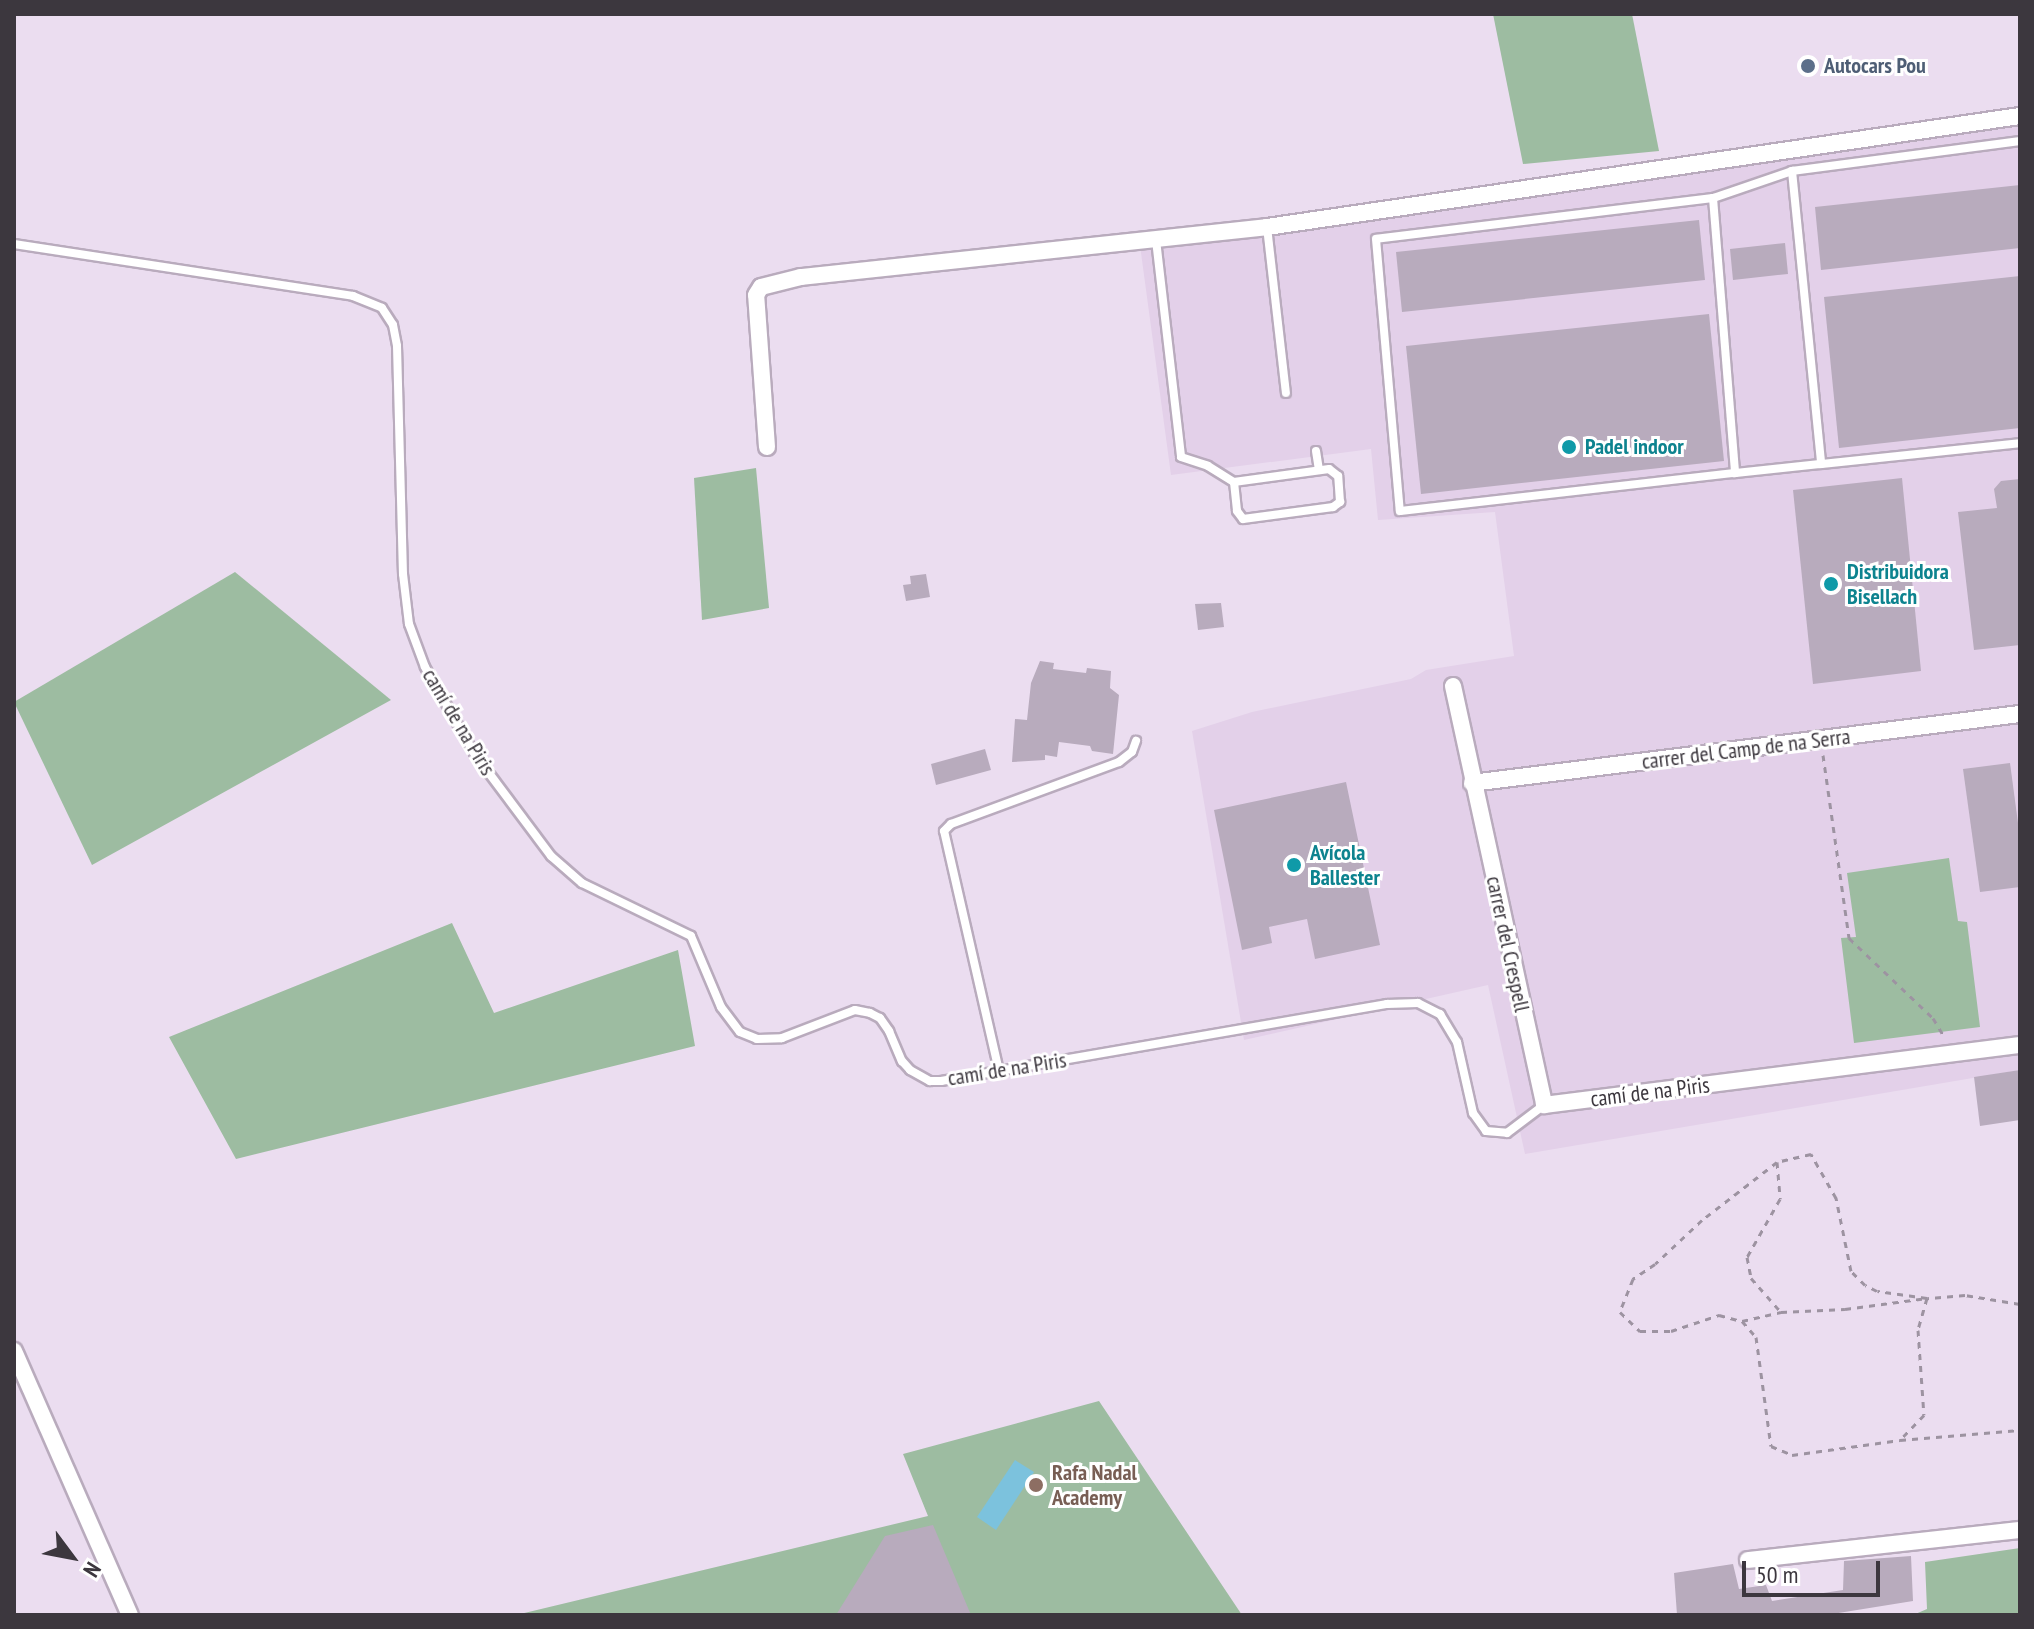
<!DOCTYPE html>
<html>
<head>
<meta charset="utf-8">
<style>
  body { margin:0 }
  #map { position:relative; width:2034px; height:1629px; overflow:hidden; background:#ebddf0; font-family:"PT Sans Narrow",sans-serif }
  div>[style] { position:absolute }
  .built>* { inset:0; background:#e3d0e9 }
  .green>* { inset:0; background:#9dbca1 }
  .water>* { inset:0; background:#7cc2dd }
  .building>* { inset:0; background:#b8abbd }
  .path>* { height:3px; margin-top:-1.5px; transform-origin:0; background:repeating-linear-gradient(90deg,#9d93a1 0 6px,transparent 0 12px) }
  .roads { filter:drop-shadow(2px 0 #b9abbd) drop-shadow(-2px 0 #b9abbd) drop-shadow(0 2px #b9abbd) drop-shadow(0 -2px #b9abbd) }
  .lane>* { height:8px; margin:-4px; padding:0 4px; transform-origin:4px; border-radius:4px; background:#fff }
  .street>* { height:16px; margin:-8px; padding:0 8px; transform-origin:8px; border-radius:8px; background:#fff }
  .dots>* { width:22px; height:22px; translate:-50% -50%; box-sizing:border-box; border:4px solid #fff; border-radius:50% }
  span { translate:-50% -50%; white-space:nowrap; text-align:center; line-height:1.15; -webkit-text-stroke:6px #fff; paint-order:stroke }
  .service-label { font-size:22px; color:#4e5e75; font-weight:700 }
  .left { translate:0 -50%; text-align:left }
  .culture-label { font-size:22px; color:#0d838f; font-weight:700 }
  .street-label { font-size:22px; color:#3c373e }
  .education-label { font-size:22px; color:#785e54; font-weight:700 }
  .frame { position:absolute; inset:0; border:16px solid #3c373e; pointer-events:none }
  .north { position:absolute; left:32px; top:1517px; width:80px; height:80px; -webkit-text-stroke:6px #fff; paint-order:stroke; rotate:122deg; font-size:22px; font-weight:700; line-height:32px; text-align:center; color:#3c373e }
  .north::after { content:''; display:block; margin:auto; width:28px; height:36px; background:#3c373e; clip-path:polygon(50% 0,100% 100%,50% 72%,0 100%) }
  .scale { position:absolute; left:1742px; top:1561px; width:138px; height:36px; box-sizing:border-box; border:4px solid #3c373e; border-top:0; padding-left:10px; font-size:24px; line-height:28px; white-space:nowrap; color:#3c373e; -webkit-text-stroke:6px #fff; paint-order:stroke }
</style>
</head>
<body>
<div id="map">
  <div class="built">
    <i style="clip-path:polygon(2020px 122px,2020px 1070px,1525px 1154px,1488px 985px,1244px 1040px,1192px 731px,1252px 712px,1411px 679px,1426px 670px,1514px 656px,1495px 512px,1378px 520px,1371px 449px,1171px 475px,1139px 238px)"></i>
  </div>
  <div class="green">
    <i style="clip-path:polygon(1493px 14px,1632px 14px,1659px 151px,1523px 164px)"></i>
    <i style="clip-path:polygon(756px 468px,769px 608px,702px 620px,694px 478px)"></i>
    <i style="clip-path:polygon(235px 572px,391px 700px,92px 865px,14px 702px)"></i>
    <i style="clip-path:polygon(1949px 858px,1958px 921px,1967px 922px,1980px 1027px,1854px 1043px,1841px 938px,1856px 937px,1847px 873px)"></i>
    <i style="clip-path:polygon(452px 923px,494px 1013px,678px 950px,695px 1046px,236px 1159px,169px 1037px)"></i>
    <i style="clip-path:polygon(1099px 1401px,1242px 1615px,516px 1615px,928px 1516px,903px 1454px)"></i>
    <i style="clip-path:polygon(2020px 1548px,2020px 1615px,1913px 1615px,1927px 1609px,1925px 1562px)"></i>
  </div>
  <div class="water">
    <i style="clip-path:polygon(1015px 1460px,1034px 1472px,996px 1530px,977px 1517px)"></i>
  </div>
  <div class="building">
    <i style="clip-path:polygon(2020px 185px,2020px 248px,1821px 270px,1815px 207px)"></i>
    <i style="clip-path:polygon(1699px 220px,1705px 280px,1402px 312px,1396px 252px)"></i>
    <i style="clip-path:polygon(1785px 243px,1788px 274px,1733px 280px,1730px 249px)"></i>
    <i style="clip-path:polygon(2020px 276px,2020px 428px,1839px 448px,1824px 297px)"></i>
    <i style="clip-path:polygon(1709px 314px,1724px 461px,1421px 494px,1406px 346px)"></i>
    <i style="clip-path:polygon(1902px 478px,1921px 671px,1813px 684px,1793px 490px)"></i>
    <i style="clip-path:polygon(2020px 479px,2020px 645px,1974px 650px,1958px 512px,1997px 508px,1994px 489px,2001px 481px)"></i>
    <i style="clip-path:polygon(926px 574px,930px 597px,906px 601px,903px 585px,911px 584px,910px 576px)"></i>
    <i style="clip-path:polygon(1221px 603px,1224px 627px,1198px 630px,1195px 604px)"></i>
    <i style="clip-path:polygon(1040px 661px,1054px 663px,1053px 669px,1086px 673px,1087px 668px,1111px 671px,1110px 688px,1119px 695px,1113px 754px,1092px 751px,1090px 746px,1059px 742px,1057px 757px,1045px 755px,1045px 760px,1012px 762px,1015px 719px,1027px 720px,1031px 683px)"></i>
    <i style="clip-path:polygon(985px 749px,991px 770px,936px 785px,931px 764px)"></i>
    <i style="clip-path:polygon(2010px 763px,2020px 838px,2020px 887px,1980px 892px,1963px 769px)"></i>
    <i style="clip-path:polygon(1346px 782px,1380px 945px,1315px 959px,1307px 919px,1269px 927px,1272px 943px,1242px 950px,1214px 810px)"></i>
    <i style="clip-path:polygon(2020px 1070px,2020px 1120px,1980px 1126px,1974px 1077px)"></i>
    <i style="clip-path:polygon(933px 1525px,971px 1615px,836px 1615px,885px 1536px)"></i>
    <i style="clip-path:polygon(1911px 1556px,1913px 1601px,1826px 1615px,1677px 1615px,1674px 1573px,1733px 1564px,1739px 1589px,1766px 1585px,1772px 1601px,1843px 1590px,1844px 1561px)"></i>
  </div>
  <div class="path">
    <i style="left:1823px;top:755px;width:185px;rotate:81.9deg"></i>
    <i style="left:1849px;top:938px;width:116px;rotate:43.6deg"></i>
    <i style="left:1933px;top:1018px;width:23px;rotate:59deg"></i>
    <i style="left:1777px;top:1162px;width:37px;rotate:85deg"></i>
    <i style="left:1780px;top:1199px;width:67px;rotate:119.6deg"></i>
    <i style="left:1747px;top:1257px;width:21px;rotate:79deg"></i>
    <i style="left:1751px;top:1278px;width:45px;rotate:48.6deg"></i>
    <i style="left:1781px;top:1312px;width:64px;rotate:-2.7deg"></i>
    <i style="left:1845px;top:1309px;width:83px;rotate:-7.6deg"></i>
    <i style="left:1927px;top:1298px;width:33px;rotate:106deg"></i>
    <i style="left:1918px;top:1330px;width:85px;rotate:86deg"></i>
    <i style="left:1924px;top:1415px;width:33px;rotate:134deg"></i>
    <i style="left:2020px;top:1304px;width:56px;rotate:-170.7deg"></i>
    <i style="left:1965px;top:1295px;width:38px;rotate:175deg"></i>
    <i style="left:1927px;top:1298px;width:50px;rotate:-172deg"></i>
    <i style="left:1877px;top:1291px;width:13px;rotate:-153deg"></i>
    <i style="left:1865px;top:1285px;width:20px;rotate:-135deg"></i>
    <i style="left:1851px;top:1271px;width:75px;rotate:-101.6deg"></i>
    <i style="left:1836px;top:1198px;width:51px;rotate:-119.6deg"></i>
    <i style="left:1811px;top:1154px;width:35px;rotate:167deg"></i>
    <i style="left:1777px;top:1162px;width:95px;rotate:142.3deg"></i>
    <i style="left:1702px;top:1220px;width:64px;rotate:136.9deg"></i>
    <i style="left:1655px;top:1264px;width:27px;rotate:146deg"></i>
    <i style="left:1633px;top:1279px;width:35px;rotate:112deg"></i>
    <i style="left:1620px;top:1312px;width:28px;rotate:44deg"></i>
    <i style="left:1640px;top:1331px;width:31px"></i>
    <i style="left:1671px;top:1331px;width:51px;rotate:-18.4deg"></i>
    <i style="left:1719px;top:1315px;width:24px;rotate:15deg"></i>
    <i style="left:1742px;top:1321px;width:21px;rotate:49deg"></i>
    <i style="left:1756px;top:1337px;width:110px;rotate:82.2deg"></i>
    <i style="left:1771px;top:1446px;width:23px;rotate:23deg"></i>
    <i style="left:1792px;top:1455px;width:109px;rotate:-7.9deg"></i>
    <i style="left:1900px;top:1440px;width:120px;rotate:-4.8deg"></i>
    <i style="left:1742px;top:1321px;width:40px;rotate:-13deg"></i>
  </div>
  <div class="roads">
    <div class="lane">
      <i style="left:2020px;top:141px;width:230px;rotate:172.5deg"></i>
      <i style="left:1792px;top:171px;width:294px;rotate:84.3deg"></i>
      <i style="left:1821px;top:464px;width:200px;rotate:-6deg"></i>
      <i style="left:1792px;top:171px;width:83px;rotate:161.1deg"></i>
      <i style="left:1713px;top:198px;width:276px;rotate:85.4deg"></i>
      <i style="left:1735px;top:473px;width:86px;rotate:-6deg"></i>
      <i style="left:1713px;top:198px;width:339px;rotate:173.1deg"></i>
      <i style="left:1376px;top:239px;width:273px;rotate:85deg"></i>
      <i style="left:1400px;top:511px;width:337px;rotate:-6.5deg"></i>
      <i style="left:1267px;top:227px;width:167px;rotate:83.5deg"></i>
      <i style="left:1156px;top:240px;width:218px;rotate:83.4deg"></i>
      <i style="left:1181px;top:457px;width:28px;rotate:18deg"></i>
      <i style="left:1208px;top:466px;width:31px;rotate:32deg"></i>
      <i style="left:1234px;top:482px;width:29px;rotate:84deg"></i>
      <i style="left:1237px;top:511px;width:10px;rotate:53deg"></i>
      <i style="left:1243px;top:519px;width:91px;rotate:-7.6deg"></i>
      <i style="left:1333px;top:507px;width:9px;rotate:-36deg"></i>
      <i style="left:1340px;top:502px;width:26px;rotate:-94deg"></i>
      <i style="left:1338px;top:476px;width:11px;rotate:-142deg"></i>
      <i style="left:1329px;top:469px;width:96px;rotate:172.2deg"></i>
      <i style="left:14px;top:244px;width:343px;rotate:8.7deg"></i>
      <i style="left:353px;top:296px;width:31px;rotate:22deg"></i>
      <i style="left:382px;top:308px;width:20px;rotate:57deg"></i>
      <i style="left:393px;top:325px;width:21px;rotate:79deg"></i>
      <i style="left:397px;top:346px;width:228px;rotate:88.5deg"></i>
      <i style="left:403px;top:574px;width:50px;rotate:83.2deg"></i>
      <i style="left:409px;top:624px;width:46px;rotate:69.6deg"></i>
      <i style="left:425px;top:667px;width:99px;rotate:60.3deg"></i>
      <i style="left:474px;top:753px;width:129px;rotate:53.2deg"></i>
      <i style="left:551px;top:856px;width:41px;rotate:41.1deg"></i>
      <i style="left:582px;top:883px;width:121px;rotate:25.9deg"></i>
      <i style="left:691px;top:936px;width:77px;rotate:67.1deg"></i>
      <i style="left:721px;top:1007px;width:31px;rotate:53deg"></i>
      <i style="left:740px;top:1032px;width:18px;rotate:22deg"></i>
      <i style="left:757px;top:1039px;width:25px;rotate:-2deg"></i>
      <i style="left:782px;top:1038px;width:78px;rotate:-21deg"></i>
      <i style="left:855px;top:1010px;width:15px;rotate:11deg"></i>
      <i style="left:870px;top:1013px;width:11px;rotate:27deg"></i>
      <i style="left:880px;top:1018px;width:16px;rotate:55deg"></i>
      <i style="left:889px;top:1031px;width:33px;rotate:67deg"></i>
      <i style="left:902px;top:1061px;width:12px;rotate:48deg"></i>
      <i style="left:910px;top:1070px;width:23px;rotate:29deg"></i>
      <i style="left:930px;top:1081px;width:11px"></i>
      <i style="left:941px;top:1081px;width:453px;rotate:-9.8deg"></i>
      <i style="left:1387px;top:1004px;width:31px;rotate:-2deg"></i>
      <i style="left:1418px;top:1003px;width:25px;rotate:27deg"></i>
      <i style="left:1440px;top:1014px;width:33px;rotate:59deg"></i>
      <i style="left:1457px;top:1042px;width:73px;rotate:77.3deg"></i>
      <i style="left:1473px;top:1113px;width:22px;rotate:54deg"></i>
      <i style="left:1486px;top:1131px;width:21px;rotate:5deg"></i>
      <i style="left:1507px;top:1133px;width:46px;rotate:-37.1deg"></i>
      <i style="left:1316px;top:451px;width:18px;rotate:81deg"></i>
      <i style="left:999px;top:1071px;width:246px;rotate:-102.9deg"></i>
      <i style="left:944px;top:831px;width:10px;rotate:-45deg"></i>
      <i style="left:951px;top:824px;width:179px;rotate:-20.3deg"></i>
      <i style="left:1119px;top:762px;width:16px;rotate:-38deg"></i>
      <i style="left:1132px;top:752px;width:12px;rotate:-70deg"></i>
    </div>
    <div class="street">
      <i style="left:767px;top:447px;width:152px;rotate:-94.1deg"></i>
      <i style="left:756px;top:295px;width:9px;rotate:-58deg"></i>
      <i style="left:761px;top:287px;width:41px;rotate:-14deg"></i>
      <i style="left:801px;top:277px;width:469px;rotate:-6.1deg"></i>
      <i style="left:1267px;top:227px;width:761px;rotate:-8.39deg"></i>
      <i style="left:1453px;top:686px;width:429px;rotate:77.7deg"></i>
      <i style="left:1544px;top:1105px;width:480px;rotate:-7.2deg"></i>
      <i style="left:1472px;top:783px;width:552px;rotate:-7.18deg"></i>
      <i style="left:14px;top:1351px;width:288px;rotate:66.3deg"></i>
      <i style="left:1748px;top:1560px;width:274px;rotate:-6.3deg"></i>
    </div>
  </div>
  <div class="dots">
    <i style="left:1808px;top:66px;background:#5c6f8a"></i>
    <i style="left:1569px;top:447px;background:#0f9aa8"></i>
    <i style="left:1831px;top:584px;background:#0f9aa8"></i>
    <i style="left:1294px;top:865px;background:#0f9aa8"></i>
    <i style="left:1036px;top:1485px;background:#8d6e63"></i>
  </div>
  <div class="service-label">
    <span class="left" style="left:1824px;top:66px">Autocars Pou</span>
  </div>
  <div class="culture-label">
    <span class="left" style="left:1585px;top:447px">Padel indoor</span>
    <span class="left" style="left:1847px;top:584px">Distribuidora<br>Bisellach</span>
    <span class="left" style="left:1310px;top:865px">Avícola<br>Ballester</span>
  </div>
  <div class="street-label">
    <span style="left:459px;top:722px;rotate:59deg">camí de na Piris</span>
    <span style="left:1746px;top:749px;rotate:-7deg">carrer del Camp de na Serra</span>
    <span style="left:1508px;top:944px;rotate:78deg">carrer del Crespell</span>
    <span style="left:1007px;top:1069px;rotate:-9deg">camí de na Piris</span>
    <span style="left:1650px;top:1092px;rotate:-7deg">camí de na Piris</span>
  </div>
  <div class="education-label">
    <span class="left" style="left:1052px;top:1485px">Rafa Nadal<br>Academy</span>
  </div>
  <div class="frame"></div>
  <div class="north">N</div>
  <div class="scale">50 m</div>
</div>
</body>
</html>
